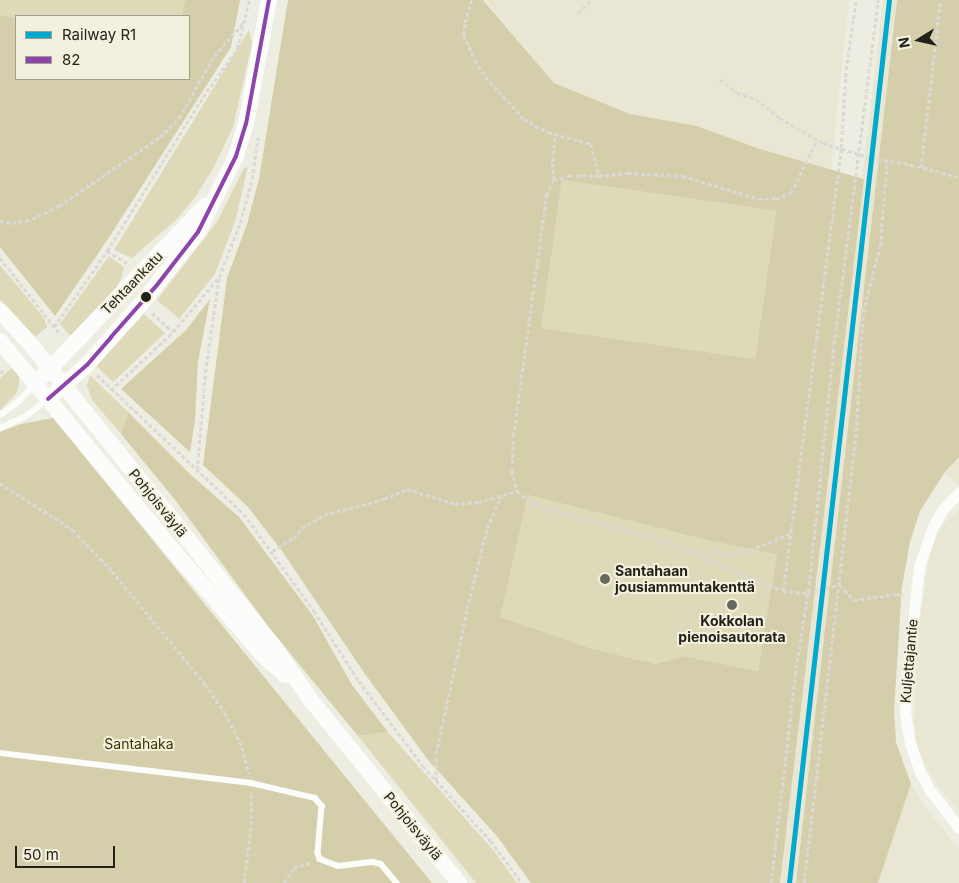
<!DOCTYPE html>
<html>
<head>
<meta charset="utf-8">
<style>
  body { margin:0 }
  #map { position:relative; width:959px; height:883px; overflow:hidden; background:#eeede2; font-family:Inter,sans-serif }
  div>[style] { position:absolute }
  .built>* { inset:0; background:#e9e7d3 }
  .green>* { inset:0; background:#dedab9 }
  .forest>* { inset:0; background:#d4cfaa }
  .path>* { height:2.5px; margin-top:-1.25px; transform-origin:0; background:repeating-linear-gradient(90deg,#dad9d6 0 4px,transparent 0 6.5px) }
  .lane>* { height:5.5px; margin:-2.75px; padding:0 2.75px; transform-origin:2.75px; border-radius:2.75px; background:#fcfcfb }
  .street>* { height:11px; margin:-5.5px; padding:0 5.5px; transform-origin:5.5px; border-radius:5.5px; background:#fcfcfb }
  .secondary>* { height:16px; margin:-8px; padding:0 8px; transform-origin:8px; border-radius:8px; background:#fcfcfb }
  .bus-1>* { height:4px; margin:-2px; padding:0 2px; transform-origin:2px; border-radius:2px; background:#8e44ad }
  .rail-1>* { height:5px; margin:-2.5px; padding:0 2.5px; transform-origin:2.5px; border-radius:2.5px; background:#00a9ce }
  .dots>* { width:14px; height:14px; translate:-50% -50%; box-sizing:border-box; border:2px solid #f3f1dd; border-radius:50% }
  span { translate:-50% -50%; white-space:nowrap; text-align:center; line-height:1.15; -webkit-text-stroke:4px #f3f1dd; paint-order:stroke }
  .street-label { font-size:14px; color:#22211a }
  .poi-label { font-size:14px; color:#22211a; font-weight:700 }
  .left { translate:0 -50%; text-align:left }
  .park-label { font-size:14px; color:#393302 }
  .legend { position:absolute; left:15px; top:15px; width:175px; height:65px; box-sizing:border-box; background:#f3f1dd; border:1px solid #9f9e8f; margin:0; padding:6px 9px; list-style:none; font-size:15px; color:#22211a }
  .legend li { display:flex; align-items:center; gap:10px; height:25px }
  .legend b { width:25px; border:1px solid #9f9e8f }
  .north { position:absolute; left:894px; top:15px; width:50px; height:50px; -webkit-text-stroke:4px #f3f1dd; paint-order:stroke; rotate:260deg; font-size:14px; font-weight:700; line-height:20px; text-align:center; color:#22211a }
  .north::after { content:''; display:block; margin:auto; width:18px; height:22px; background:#22211a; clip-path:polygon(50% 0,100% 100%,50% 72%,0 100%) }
  .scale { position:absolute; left:15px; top:846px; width:100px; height:22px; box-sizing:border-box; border:2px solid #22211a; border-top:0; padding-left:6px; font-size:15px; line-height:18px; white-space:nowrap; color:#22211a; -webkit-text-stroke:4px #f3f1dd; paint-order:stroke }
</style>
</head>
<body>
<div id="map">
  <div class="built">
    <i style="clip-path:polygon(485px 0,849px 0,831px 169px,757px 148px,697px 126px,630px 114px,554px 83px)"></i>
    <i style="clip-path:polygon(883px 0,897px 0,860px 338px,796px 883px,780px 883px)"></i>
    <i style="clip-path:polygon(959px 457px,959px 486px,945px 472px)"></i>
    <i style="clip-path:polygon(959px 510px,959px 811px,937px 784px,924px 763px,916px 743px,914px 721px,918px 638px,929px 559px,932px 544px,944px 523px)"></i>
    <i style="clip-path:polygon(911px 784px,922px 803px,959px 849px,959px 883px,878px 883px)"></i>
  </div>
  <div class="green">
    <i style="clip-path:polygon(0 0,185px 0,182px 16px,16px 18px,0 15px)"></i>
    <i style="clip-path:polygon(249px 30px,252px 44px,233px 127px,215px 165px,196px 196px,178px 218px,132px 258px,114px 250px)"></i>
    <i style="clip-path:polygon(248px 167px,235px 222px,215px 274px,179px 319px,157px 300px,217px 222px,244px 168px)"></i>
    <i style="clip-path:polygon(562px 180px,776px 211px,755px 359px,540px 328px)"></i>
    <i style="clip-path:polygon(109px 256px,124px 267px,121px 279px,110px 299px,72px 338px,60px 324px)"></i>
    <i style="clip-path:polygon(0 265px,44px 318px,47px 327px,35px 337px,0 299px)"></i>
    <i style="clip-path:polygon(144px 314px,165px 333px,113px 382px,95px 365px)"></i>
    <i style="clip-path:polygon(13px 367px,19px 376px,19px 385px,16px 394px,0 410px,0 378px)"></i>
    <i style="clip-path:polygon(90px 375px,128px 412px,121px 434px,92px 400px,87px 386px)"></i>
    <i style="clip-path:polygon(528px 495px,710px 541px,778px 554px,758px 671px,684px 656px,656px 664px,590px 648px,499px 617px)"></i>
    <i style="clip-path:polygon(388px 732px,494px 851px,517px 883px,476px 883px,358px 736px)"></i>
  </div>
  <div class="forest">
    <i style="clip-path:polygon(185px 0,240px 0,231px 47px,108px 239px,55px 316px,0 247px,0 15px,16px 18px,16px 79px,189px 79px,189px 16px,182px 16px)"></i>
    <i style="clip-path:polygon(evenodd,288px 0,483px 0,554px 83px,630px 114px,697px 126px,757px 148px,864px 179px,780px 883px,531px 883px,496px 835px,428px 760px,365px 674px,282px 551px,248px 507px,203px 465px,227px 278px,247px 224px,259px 179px,288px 0,562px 180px,776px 211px,755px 359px,541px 328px,562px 180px,288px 0,528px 495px,710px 541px,777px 554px,758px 671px,684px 656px,656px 664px,590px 648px,500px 617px,528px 495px)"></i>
    <i style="clip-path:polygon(897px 0,959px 0,959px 457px,945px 472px,920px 511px,910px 542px,902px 587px,894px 711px,896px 742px,911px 784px,878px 883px,796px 883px)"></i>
    <i style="clip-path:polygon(210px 299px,198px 362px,195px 420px,190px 452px,121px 389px,186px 330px)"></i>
    <i style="clip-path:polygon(128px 412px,190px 474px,239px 517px,313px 616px,352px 685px,388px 732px,358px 736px,271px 630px,176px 501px,121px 434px)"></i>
    <i style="clip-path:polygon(53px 418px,432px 883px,0 883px,0 432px,21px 424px)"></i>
  </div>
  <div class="path">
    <i style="left:472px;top:0;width:25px;rotate:106deg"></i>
    <i style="left:465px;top:24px;width:11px;rotate:95deg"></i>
    <i style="left:464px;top:35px;width:27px;rotate:66deg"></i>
    <i style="left:475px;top:60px;width:20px;rotate:57deg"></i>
    <i style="left:486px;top:77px;width:57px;rotate:47.9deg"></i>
    <i style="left:524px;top:119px;width:13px;rotate:32deg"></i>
    <i style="left:535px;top:126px;width:14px;rotate:25deg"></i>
    <i style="left:548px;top:132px;width:45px;rotate:15.6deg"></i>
    <i style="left:591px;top:144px;width:33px;rotate:76deg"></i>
    <i style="left:599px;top:176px;width:29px;rotate:180deg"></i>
    <i style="left:570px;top:176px;width:16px;rotate:166deg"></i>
    <i style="left:554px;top:180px;width:12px;rotate:-99deg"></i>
    <i style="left:552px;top:168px;width:34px;rotate:-85deg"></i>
    <i style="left:578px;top:13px;width:18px;rotate:-45deg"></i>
    <i style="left:720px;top:79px;width:22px;rotate:39deg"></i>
    <i style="left:737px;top:93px;width:20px;rotate:18deg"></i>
    <i style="left:756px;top:99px;width:31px;rotate:38deg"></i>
    <i style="left:780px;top:118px;width:50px;rotate:30.2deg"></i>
    <i style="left:823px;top:143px;width:50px;rotate:17.4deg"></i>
    <i style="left:871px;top:158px;width:33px;rotate:9deg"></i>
    <i style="left:904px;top:163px;width:57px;rotate:14.3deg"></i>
    <i style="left:921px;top:168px;width:169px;rotate:-83.5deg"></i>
    <i style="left:599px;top:176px;width:29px;rotate:-6deg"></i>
    <i style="left:628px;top:173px;width:55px;rotate:3.1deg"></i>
    <i style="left:683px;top:176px;width:79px;rotate:16.8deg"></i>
    <i style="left:759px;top:199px;width:17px"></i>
    <i style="left:776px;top:199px;width:16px;rotate:-22deg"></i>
    <i style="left:791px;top:193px;width:59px;rotate:-63.9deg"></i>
    <i style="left:554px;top:180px;width:16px;rotate:117deg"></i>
    <i style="left:547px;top:194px;width:242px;rotate:97.8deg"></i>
    <i style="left:514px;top:434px;width:37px;rotate:93deg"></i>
    <i style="left:512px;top:471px;width:21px;rotate:76deg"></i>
    <i style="left:517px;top:491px;width:24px;rotate:38deg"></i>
    <i style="left:536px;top:506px;width:123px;rotate:15.1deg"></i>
    <i style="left:655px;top:538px;width:139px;rotate:22.5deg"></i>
    <i style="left:783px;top:591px;width:24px;rotate:5deg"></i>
    <i style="left:807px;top:593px;width:34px;rotate:-14deg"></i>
    <i style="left:840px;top:585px;width:21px;rotate:47deg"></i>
    <i style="left:854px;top:600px;width:43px;rotate:-7.9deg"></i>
    <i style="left:897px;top:594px;width:7px;rotate:16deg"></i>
    <i style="left:0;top:221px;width:12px;rotate:9deg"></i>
    <i style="left:12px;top:223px;width:20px;rotate:-11deg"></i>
    <i style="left:32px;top:219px;width:30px;rotate:-26deg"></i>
    <i style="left:59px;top:206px;width:122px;rotate:-34.3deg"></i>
    <i style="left:160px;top:137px;width:27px;rotate:-45deg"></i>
    <i style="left:179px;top:118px;width:71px;rotate:-60.6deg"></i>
    <i style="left:214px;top:56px;width:47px;rotate:-48.5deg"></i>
    <i style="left:107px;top:251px;width:26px;rotate:31deg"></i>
    <i style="left:0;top:258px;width:98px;rotate:51.6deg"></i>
    <i style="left:152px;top:313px;width:28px;rotate:42deg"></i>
    <i style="left:54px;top:327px;width:93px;rotate:-55.1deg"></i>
    <i style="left:107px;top:251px;width:181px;rotate:-58.1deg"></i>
    <i style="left:203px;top:97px;width:59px;rotate:-54.7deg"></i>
    <i style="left:237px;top:49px;width:50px;rotate:-76.2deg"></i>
    <i style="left:0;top:373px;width:6px;rotate:-39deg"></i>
    <i style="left:97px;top:375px;width:202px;rotate:43.4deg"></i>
    <i style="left:244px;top:514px;width:120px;rotate:54.2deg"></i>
    <i style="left:314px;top:611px;width:83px;rotate:57.3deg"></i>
    <i style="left:359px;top:681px;width:106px;rotate:53deg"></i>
    <i style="left:423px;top:766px;width:101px;rotate:47.8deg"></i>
    <i style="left:491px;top:841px;width:52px;rotate:53.6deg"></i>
    <i style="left:111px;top:390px;width:85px;rotate:-43.1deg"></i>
    <i style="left:173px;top:332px;width:72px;rotate:-50.1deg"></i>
    <i style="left:219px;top:277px;width:58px;rotate:-68.7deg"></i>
    <i style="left:240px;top:223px;width:46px;rotate:-74.7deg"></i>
    <i style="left:252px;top:179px;width:42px;rotate:-81.9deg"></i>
    <i style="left:197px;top:470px;width:104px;rotate:-85.1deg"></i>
    <i style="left:206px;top:366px;width:89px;rotate:-81.6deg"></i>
    <i style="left:0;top:483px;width:87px;rotate:32.8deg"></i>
    <i style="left:73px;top:530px;width:57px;rotate:46.4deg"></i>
    <i style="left:112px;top:571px;width:146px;rotate:50.5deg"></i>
    <i style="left:205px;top:684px;width:35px;rotate:55deg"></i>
    <i style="left:225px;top:713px;width:38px;rotate:63deg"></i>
    <i style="left:242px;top:747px;width:28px;rotate:75deg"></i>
    <i style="left:686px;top:550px;width:52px;rotate:5.5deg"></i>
    <i style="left:738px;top:555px;width:56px;rotate:-22deg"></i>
    <i style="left:272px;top:551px;width:26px;rotate:-31deg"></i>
    <i style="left:294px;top:538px;width:13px;rotate:-51deg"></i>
    <i style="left:302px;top:528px;width:26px;rotate:-31deg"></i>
    <i style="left:324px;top:515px;width:62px;rotate:-14.9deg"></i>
    <i style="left:384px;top:499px;width:25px;rotate:-23deg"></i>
    <i style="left:407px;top:489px;width:50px;rotate:17.4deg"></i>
    <i style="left:455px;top:504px;width:23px;rotate:-5deg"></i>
    <i style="left:478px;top:502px;width:41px;rotate:-15.8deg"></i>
    <i style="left:783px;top:591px;width:447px;rotate:-82.5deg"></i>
    <i style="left:841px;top:148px;width:78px;rotate:-86.3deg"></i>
    <i style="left:846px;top:70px;width:71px;rotate:-81.9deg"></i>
    <i style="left:436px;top:781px;width:27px;rotate:-90deg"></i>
    <i style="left:436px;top:754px;width:148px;rotate:-77.9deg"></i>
    <i style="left:467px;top:609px;width:83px;rotate:-76.1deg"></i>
    <i style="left:487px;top:528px;width:35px;rotate:-66deg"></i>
    <i style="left:244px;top:883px;width:58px;rotate:-83.1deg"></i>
    <i style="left:251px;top:825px;width:33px;rotate:-90deg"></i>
    <i style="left:284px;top:883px;width:18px;rotate:-56deg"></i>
    <i style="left:294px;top:868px;width:18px;rotate:-19deg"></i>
    <i style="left:771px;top:883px;width:209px;rotate:-83.4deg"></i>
    <i style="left:795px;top:675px;width:91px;rotate:-81.2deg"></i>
    <i style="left:809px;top:585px;width:242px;rotate:-84.1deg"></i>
    <i style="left:834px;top:344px;width:347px;rotate:-82.7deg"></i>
    <i style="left:804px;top:883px;width:455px;rotate:-83.4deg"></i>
    <i style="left:856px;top:431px;width:119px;rotate:-86.6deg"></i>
    <i style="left:863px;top:312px;width:68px;rotate:-75.6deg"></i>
    <i style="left:880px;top:246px;width:85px;rotate:-85.3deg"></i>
  </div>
  <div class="lane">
    <i style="left:0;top:415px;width:24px;rotate:-36deg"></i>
    <i style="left:19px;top:401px;width:22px;rotate:-47deg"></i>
    <i style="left:0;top:428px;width:27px;rotate:-24deg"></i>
    <i style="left:25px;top:417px;width:28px;rotate:-38deg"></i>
    <i style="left:0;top:753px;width:253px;rotate:6.8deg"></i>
    <i style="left:251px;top:783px;width:66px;rotate:13.2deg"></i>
    <i style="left:315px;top:798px;width:11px;rotate:49deg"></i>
    <i style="left:322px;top:806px;width:47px;rotate:94.9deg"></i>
    <i style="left:318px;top:853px;width:6px;rotate:72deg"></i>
    <i style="left:320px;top:859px;width:19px;rotate:21deg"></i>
    <i style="left:338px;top:866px;width:35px;rotate:-7deg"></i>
    <i style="left:373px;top:862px;width:8px;rotate:14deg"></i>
    <i style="left:381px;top:864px;width:25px;rotate:50deg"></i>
  </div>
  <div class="street">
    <i style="left:959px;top:492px;width:23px;rotate:133deg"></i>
    <i style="left:943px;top:509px;width:20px;rotate:120deg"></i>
    <i style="left:933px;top:526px;width:43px;rotate:108.9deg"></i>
    <i style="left:919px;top:567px;width:108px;rotate:96.4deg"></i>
    <i style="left:907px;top:674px;width:38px;rotate:93deg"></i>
    <i style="left:905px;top:712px;width:31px;rotate:81deg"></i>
    <i style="left:910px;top:743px;width:31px;rotate:71deg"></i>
    <i style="left:920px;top:772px;width:19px;rotate:62deg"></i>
    <i style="left:929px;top:789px;width:49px;rotate:52.4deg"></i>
  </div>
  <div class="secondary">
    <i style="left:0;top:311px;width:47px;rotate:47.6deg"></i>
    <i style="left:32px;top:346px;width:239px;rotate:51.1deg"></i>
    <i style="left:182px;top:532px;width:149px;rotate:51.3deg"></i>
    <i style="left:275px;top:648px;width:62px;rotate:55.5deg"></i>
    <i style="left:310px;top:699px;width:237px;rotate:51deg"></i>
    <i style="left:0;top:341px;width:261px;rotate:50.4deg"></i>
    <i style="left:166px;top:542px;width:149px;rotate:49.4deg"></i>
    <i style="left:263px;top:655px;width:30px;rotate:42deg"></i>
    <i style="left:43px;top:376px;width:235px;rotate:-46.4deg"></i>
    <i style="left:57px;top:391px;width:40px;rotate:-41deg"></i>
    <i style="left:87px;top:365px;width:81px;rotate:-48.5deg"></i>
    <i style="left:141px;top:304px;width:92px;rotate:-51.6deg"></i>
    <i style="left:198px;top:232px;width:85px;rotate:-63.4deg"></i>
    <i style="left:236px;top:156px;width:34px;rotate:-73deg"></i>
    <i style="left:246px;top:124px;width:126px;rotate:-79.5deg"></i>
  </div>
  <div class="bus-1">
    <i style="left:48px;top:399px;width:52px;rotate:-41.1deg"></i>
    <i style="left:87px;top:365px;width:37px;rotate:-49deg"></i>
    <i style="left:111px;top:337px;width:69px;rotate:-48.5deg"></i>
    <i style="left:157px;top:285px;width:67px;rotate:-52.3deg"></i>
    <i style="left:198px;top:232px;width:85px;rotate:-63.4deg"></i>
    <i style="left:236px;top:156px;width:34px;rotate:-73deg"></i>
    <i style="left:246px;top:124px;width:126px;rotate:-79.5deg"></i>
  </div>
  <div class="rail-1">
    <i style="left:789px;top:883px;width:889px;rotate:-83.54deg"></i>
  </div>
  <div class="dots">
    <i style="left:146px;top:297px;background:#22211a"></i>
    <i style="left:605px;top:579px;background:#696860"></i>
    <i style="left:732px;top:605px;background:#696860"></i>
  </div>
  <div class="street-label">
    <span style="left:132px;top:283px;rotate:-46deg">Tehtaankatu</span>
    <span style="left:158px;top:503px;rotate:51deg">Pohjoisväylä</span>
    <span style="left:909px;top:661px;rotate:-85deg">Kuljettajantie</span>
    <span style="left:413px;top:826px;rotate:51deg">Pohjoisväylä</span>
  </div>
  <div class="poi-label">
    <span class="left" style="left:615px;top:579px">Santahaan<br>jousiammuntakenttä</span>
    <span style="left:732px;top:629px">Kokkolan<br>pienoisautorata</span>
  </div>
  <div class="park-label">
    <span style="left:139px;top:744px">Santahaka</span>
  </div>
  <ul class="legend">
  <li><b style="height:6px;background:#00a9ce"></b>Railway R1</li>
  <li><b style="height:6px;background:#8e44ad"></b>82</li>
  </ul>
  <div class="north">N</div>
  <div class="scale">50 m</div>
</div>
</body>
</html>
